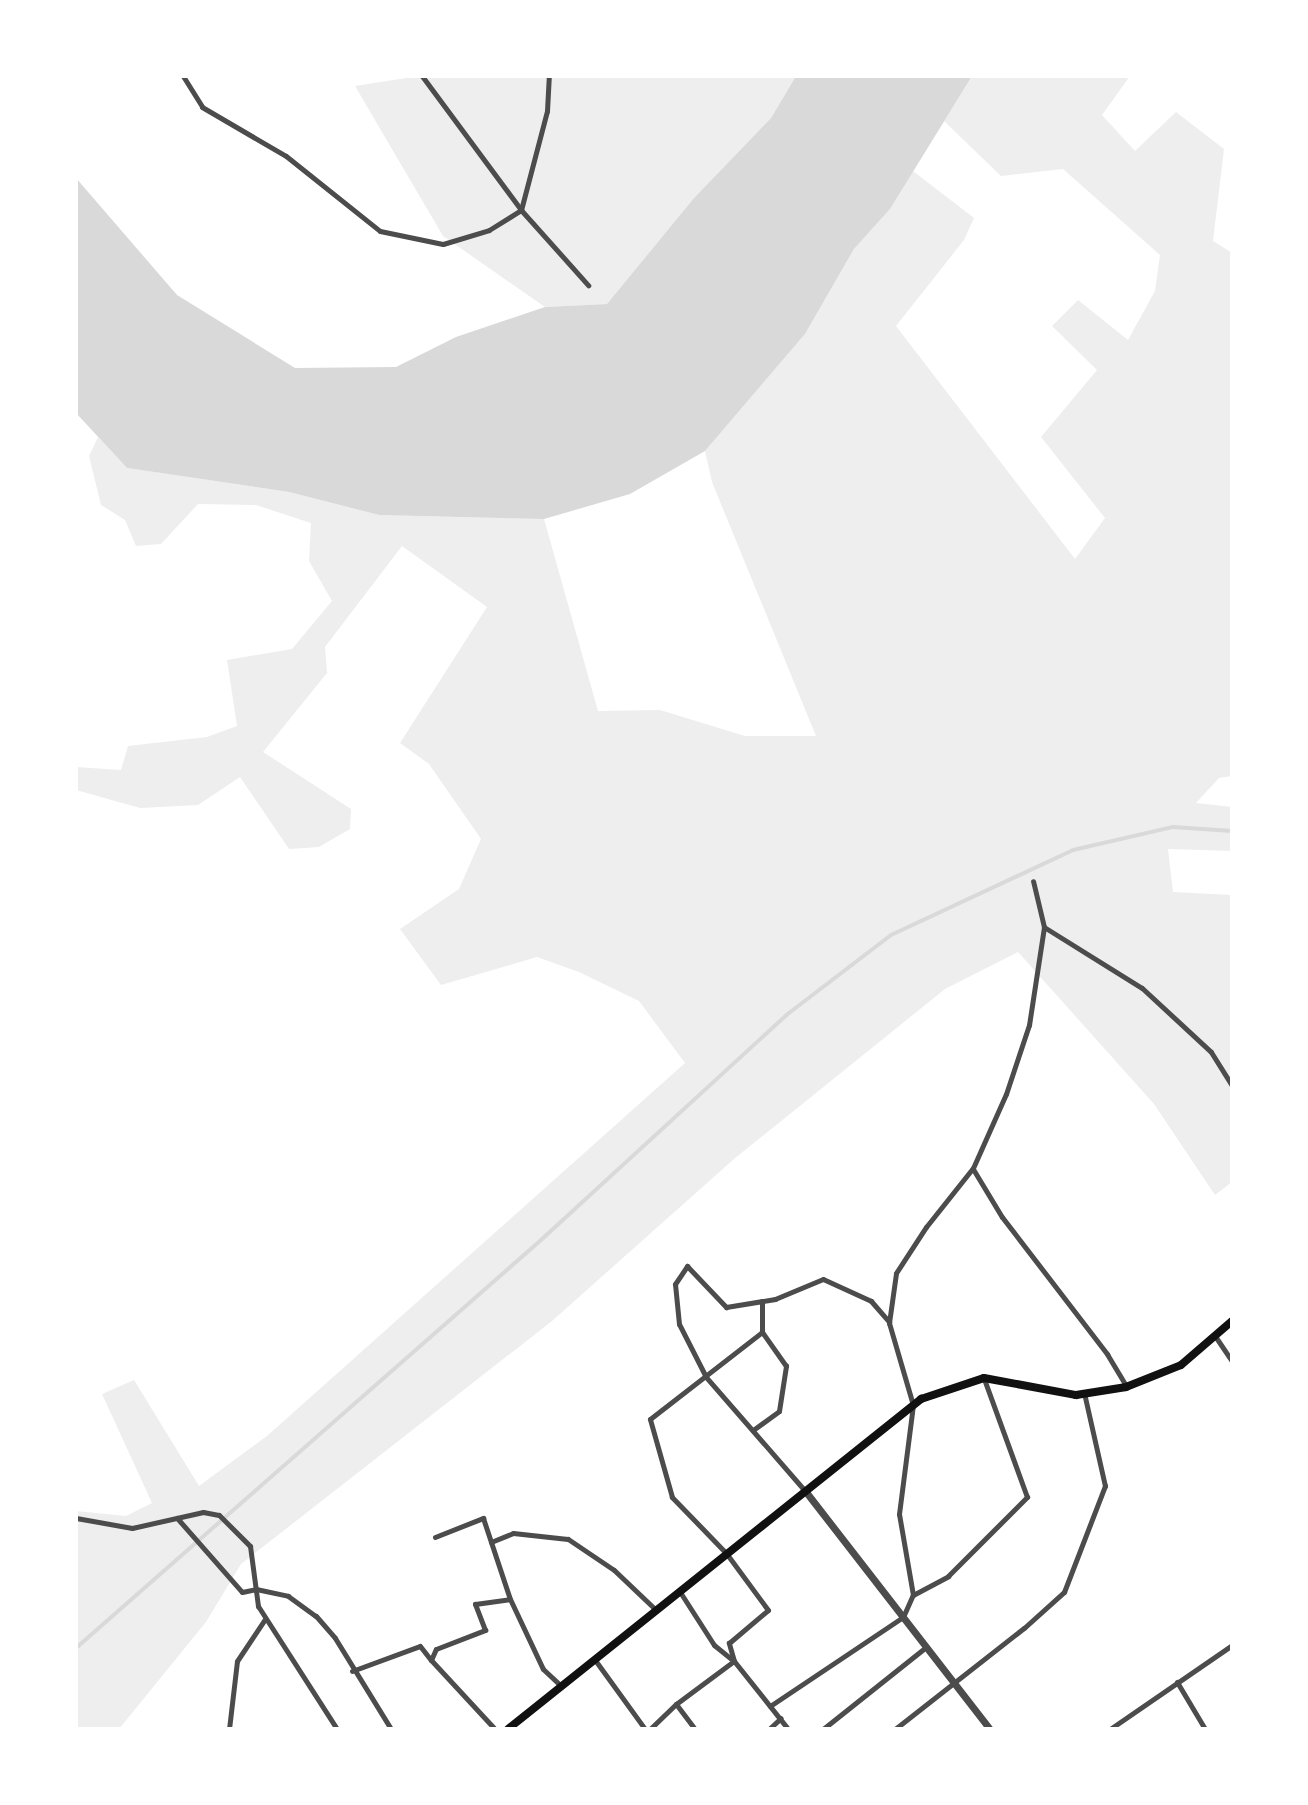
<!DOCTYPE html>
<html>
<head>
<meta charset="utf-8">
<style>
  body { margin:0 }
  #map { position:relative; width:1308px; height:1805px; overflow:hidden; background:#fff; font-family:Poppins,sans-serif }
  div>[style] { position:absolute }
  .green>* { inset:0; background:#eee }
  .water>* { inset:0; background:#d9d9d9 }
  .stream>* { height:4px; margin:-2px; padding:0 2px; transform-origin:2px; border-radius:2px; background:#d9d9d9 }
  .minor>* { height:5px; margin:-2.5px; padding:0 2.5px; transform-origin:2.5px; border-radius:2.5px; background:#4c4c4c }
  .tertiary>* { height:7px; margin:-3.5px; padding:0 3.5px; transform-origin:3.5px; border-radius:3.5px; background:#4c4c4c }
  .secondary>* { height:8px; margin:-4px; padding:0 4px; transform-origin:4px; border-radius:4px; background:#111 }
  span { translate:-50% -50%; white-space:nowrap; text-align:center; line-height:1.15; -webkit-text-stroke:8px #fff; paint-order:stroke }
  .frame { position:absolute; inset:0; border:78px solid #fff; pointer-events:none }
</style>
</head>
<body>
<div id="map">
  <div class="green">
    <i style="clip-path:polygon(419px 76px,796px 76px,771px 118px,694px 198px,607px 304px,545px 307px,443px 236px,355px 86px)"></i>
    <i style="clip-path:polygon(972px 76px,1130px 76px,1102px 115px,1135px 151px,1176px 112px,1224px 149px,1213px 241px,1232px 253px,1232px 776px,1219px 778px,1196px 803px,1232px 807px,1232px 851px,1168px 849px,1173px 892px,1232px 895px,1232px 1182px,1215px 1195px,1154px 1104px,1018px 952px,945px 989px,734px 1159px,552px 1321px,241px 1564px,206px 1622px,119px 1729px,76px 1729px,76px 1511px,126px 1516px,152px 1503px,102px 1394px,134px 1380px,199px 1486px,267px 1436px,685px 1063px,639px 1001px,579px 972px,537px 957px,441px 985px,400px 929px,459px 889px,481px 839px,429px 764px,400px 743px,487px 607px,402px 546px,325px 647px,327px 673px,263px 752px,351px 809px,350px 829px,319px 847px,289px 849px,240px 777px,198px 805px,140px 808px,76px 790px,76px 767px,121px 770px,128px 746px,207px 737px,237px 726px,227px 660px,292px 649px,332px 601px,309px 561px,311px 523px,256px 505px,198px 504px,161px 544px,136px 546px,125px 520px,101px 505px,89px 456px,98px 437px,127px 468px,289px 492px,379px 515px,544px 519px,598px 711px,660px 710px,745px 736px,816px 736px,712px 482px,705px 451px,805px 334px,854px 249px,890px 209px,913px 171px,974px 218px,964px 240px,896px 326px,1075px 559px,1105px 518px,1041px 437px,1097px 370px,1052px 326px,1078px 300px,1128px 340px,1155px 291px,1160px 255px,1063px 169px,1001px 176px,944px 121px)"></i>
  </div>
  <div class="water">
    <i style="clip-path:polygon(796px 76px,972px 76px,890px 209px,854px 249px,805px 334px,705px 451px,630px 494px,544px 519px,379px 515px,289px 492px,127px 468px,76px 413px,76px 178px,177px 295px,295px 368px,396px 367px,456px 337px,545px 307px,607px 304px,694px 198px,771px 118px)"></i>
  </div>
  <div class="stream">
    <i style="left:76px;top:1648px;width:619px;rotate:-41.26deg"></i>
    <i style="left:541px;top:1240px;width:336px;rotate:-42.5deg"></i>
    <i style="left:789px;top:1013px;width:128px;rotate:-37.4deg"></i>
    <i style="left:891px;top:935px;width:201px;rotate:-25deg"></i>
    <i style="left:1073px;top:850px;width:103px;rotate:-13deg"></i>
    <i style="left:1173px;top:827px;width:59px;rotate:3.9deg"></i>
  </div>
  <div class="minor">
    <i style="left:183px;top:76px;width:36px;rotate:58deg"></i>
    <i style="left:202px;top:107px;width:97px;rotate:30.3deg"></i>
    <i style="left:286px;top:156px;width:120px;rotate:38.6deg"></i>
    <i style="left:380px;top:231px;width:64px;rotate:11.7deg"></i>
    <i style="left:443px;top:244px;width:48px;rotate:-16.9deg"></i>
    <i style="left:489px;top:230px;width:38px;rotate:-32deg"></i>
    <i style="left:521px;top:210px;width:102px;rotate:-75.3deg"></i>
    <i style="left:547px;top:111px;width:35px;rotate:-87deg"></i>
    <i style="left:422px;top:76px;width:167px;rotate:53.5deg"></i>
    <i style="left:521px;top:210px;width:101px;rotate:48.2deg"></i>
    <i style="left:1044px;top:927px;width:115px;rotate:31.9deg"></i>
    <i style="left:1142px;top:988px;width:94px;rotate:42.8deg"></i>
    <i style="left:1211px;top:1052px;width:40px;rotate:58deg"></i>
    <i style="left:973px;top:1169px;width:56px;rotate:58.9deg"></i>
    <i style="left:1002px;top:1217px;width:173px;rotate:52.5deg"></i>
    <i style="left:1107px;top:1354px;width:37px;rotate:59deg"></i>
    <i style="left:1215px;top:1336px;width:30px;rotate:56deg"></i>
    <i style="left:753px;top:1430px;width:32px;rotate:-36deg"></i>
    <i style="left:779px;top:1411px;width:46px;rotate:-81.2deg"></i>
    <i style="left:786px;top:1366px;width:42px;rotate:-125.2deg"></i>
    <i style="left:806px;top:1492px;width:152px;rotate:-131deg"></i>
    <i style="left:706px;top:1377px;width:59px;rotate:-117deg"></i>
    <i style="left:679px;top:1324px;width:40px;rotate:-95.7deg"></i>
    <i style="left:675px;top:1284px;width:22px;rotate:-56deg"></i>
    <i style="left:687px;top:1266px;width:57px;rotate:46.4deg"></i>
    <i style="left:726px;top:1307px;width:50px;rotate:-9.3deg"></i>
    <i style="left:775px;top:1299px;width:52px;rotate:-22.6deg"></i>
    <i style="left:823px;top:1279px;width:53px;rotate:24.6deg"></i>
    <i style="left:871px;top:1301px;width:28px;rotate:49deg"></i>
    <i style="left:76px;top:1518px;width:57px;rotate:10.1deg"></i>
    <i style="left:132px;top:1528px;width:73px;rotate:-12.7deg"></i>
    <i style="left:203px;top:1512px;width:16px;rotate:11deg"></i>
    <i style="left:219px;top:1515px;width:44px;rotate:45deg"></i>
    <i style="left:250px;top:1546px;width:61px;rotate:82.4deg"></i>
    <i style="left:258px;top:1606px;width:146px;rotate:57.3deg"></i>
    <i style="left:177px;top:1518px;width:98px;rotate:48.7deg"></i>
    <i style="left:242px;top:1592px;width:14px;rotate:-12deg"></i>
    <i style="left:256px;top:1589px;width:33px;rotate:12deg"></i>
    <i style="left:288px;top:1596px;width:34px;rotate:36deg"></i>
    <i style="left:316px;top:1616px;width:29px;rotate:49deg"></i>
    <i style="left:335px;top:1638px;width:107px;rotate:58.4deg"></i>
    <i style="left:435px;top:1537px;width:52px;rotate:-21.6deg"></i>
    <i style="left:483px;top:1518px;width:85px;rotate:71.6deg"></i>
    <i style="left:510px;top:1599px;width:77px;rotate:64.8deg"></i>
    <i style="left:543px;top:1669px;width:25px;rotate:43deg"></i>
    <i style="left:491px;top:1542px;width:24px;rotate:-22deg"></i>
    <i style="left:513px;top:1533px;width:55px;rotate:6.2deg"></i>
    <i style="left:568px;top:1539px;width:55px;rotate:34deg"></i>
    <i style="left:614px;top:1570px;width:58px;rotate:43.6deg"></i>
    <i style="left:680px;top:1592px;width:63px;rotate:57.3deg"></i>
    <i style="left:714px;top:1645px;width:26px;rotate:39deg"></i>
    <i style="left:734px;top:1661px;width:87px;rotate:51.5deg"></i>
    <i style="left:913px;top:1595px;width:40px;rotate:-28deg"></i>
    <i style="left:948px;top:1576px;width:112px;rotate:-45deg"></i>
    <i style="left:1027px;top:1497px;width:126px;rotate:-110deg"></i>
    <i style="left:431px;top:1660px;width:94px;rotate:47.2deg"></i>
    <i style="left:595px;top:1660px;width:85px;rotate:54.1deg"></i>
    <i style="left:352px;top:1671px;width:72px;rotate:-20.2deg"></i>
    <i style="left:420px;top:1646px;width:18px;rotate:52deg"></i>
    <i style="left:431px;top:1660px;width:12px;rotate:-66deg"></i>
    <i style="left:436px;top:1649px;width:53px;rotate:-21.2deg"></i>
    <i style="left:485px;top:1630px;width:28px;rotate:-111deg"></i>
    <i style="left:475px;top:1604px;width:35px;rotate:-8deg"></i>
    <i style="left:1177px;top:1682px;width:55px;rotate:59.2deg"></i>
    <i style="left:676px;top:1704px;width:31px;rotate:53deg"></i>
    <i style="left:770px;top:1706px;width:160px;rotate:-33.8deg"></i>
    <i style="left:903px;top:1617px;width:24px;rotate:-66deg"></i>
    <i style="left:913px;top:1595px;width:82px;rotate:-99.8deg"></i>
    <i style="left:899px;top:1514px;width:110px;rotate:-82.7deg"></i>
    <i style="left:913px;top:1405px;width:85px;rotate:-106.3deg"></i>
    <i style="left:889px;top:1323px;width:50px;rotate:-82deg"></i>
    <i style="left:896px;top:1273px;width:55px;rotate:-56.9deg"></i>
    <i style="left:926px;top:1227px;width:75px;rotate:-51.5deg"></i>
    <i style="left:973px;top:1168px;width:81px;rotate:-66deg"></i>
    <i style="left:1006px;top:1094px;width:73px;rotate:-71.6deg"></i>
    <i style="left:1029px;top:1025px;width:99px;rotate:-81.3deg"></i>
    <i style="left:1044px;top:927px;width:47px;rotate:-103.4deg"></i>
    <i style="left:229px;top:1729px;width:68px;rotate:-83.3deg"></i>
    <i style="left:237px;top:1661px;width:50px;rotate:-56.3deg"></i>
    <i style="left:650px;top:1729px;width:36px;rotate:-44deg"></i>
    <i style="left:676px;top:1704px;width:72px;rotate:-36.6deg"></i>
    <i style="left:734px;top:1661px;width:19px;rotate:-106deg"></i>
    <i style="left:729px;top:1643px;width:51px;rotate:-40.2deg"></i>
    <i style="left:768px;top:1610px;width:71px;rotate:-126.4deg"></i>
    <i style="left:726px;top:1553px;width:78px;rotate:-134deg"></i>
    <i style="left:672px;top:1497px;width:81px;rotate:-105.8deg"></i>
    <i style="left:650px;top:1419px;width:142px;rotate:-37.8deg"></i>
    <i style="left:762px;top:1332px;width:31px;rotate:-90deg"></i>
    <i style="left:769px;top:1729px;width:16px;rotate:-43deg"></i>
    <i style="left:823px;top:1729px;width:132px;rotate:-38.5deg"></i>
    <i style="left:895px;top:1729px;width:164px;rotate:-38.1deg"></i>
    <i style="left:1024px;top:1628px;width:54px;rotate:-42deg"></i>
    <i style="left:1064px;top:1592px;width:114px;rotate:-68.9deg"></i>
    <i style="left:1105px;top:1486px;width:95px;rotate:-102.7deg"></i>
    <i style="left:1110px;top:1729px;width:148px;rotate:-34.5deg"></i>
  </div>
  <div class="tertiary">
    <i style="left:806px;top:1492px;width:300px;rotate:52.2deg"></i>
  </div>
  <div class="secondary">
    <i style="left:508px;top:1729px;width:529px;rotate:-38.63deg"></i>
    <i style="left:921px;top:1399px;width:66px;rotate:-18.4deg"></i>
    <i style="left:984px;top:1378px;width:94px;rotate:10.5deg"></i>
    <i style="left:1076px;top:1395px;width:51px;rotate:-9.1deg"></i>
    <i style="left:1126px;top:1387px;width:59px;rotate:-21.8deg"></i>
    <i style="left:1181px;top:1365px;width:67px;rotate:-40.8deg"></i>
  </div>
  <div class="frame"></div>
</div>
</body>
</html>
